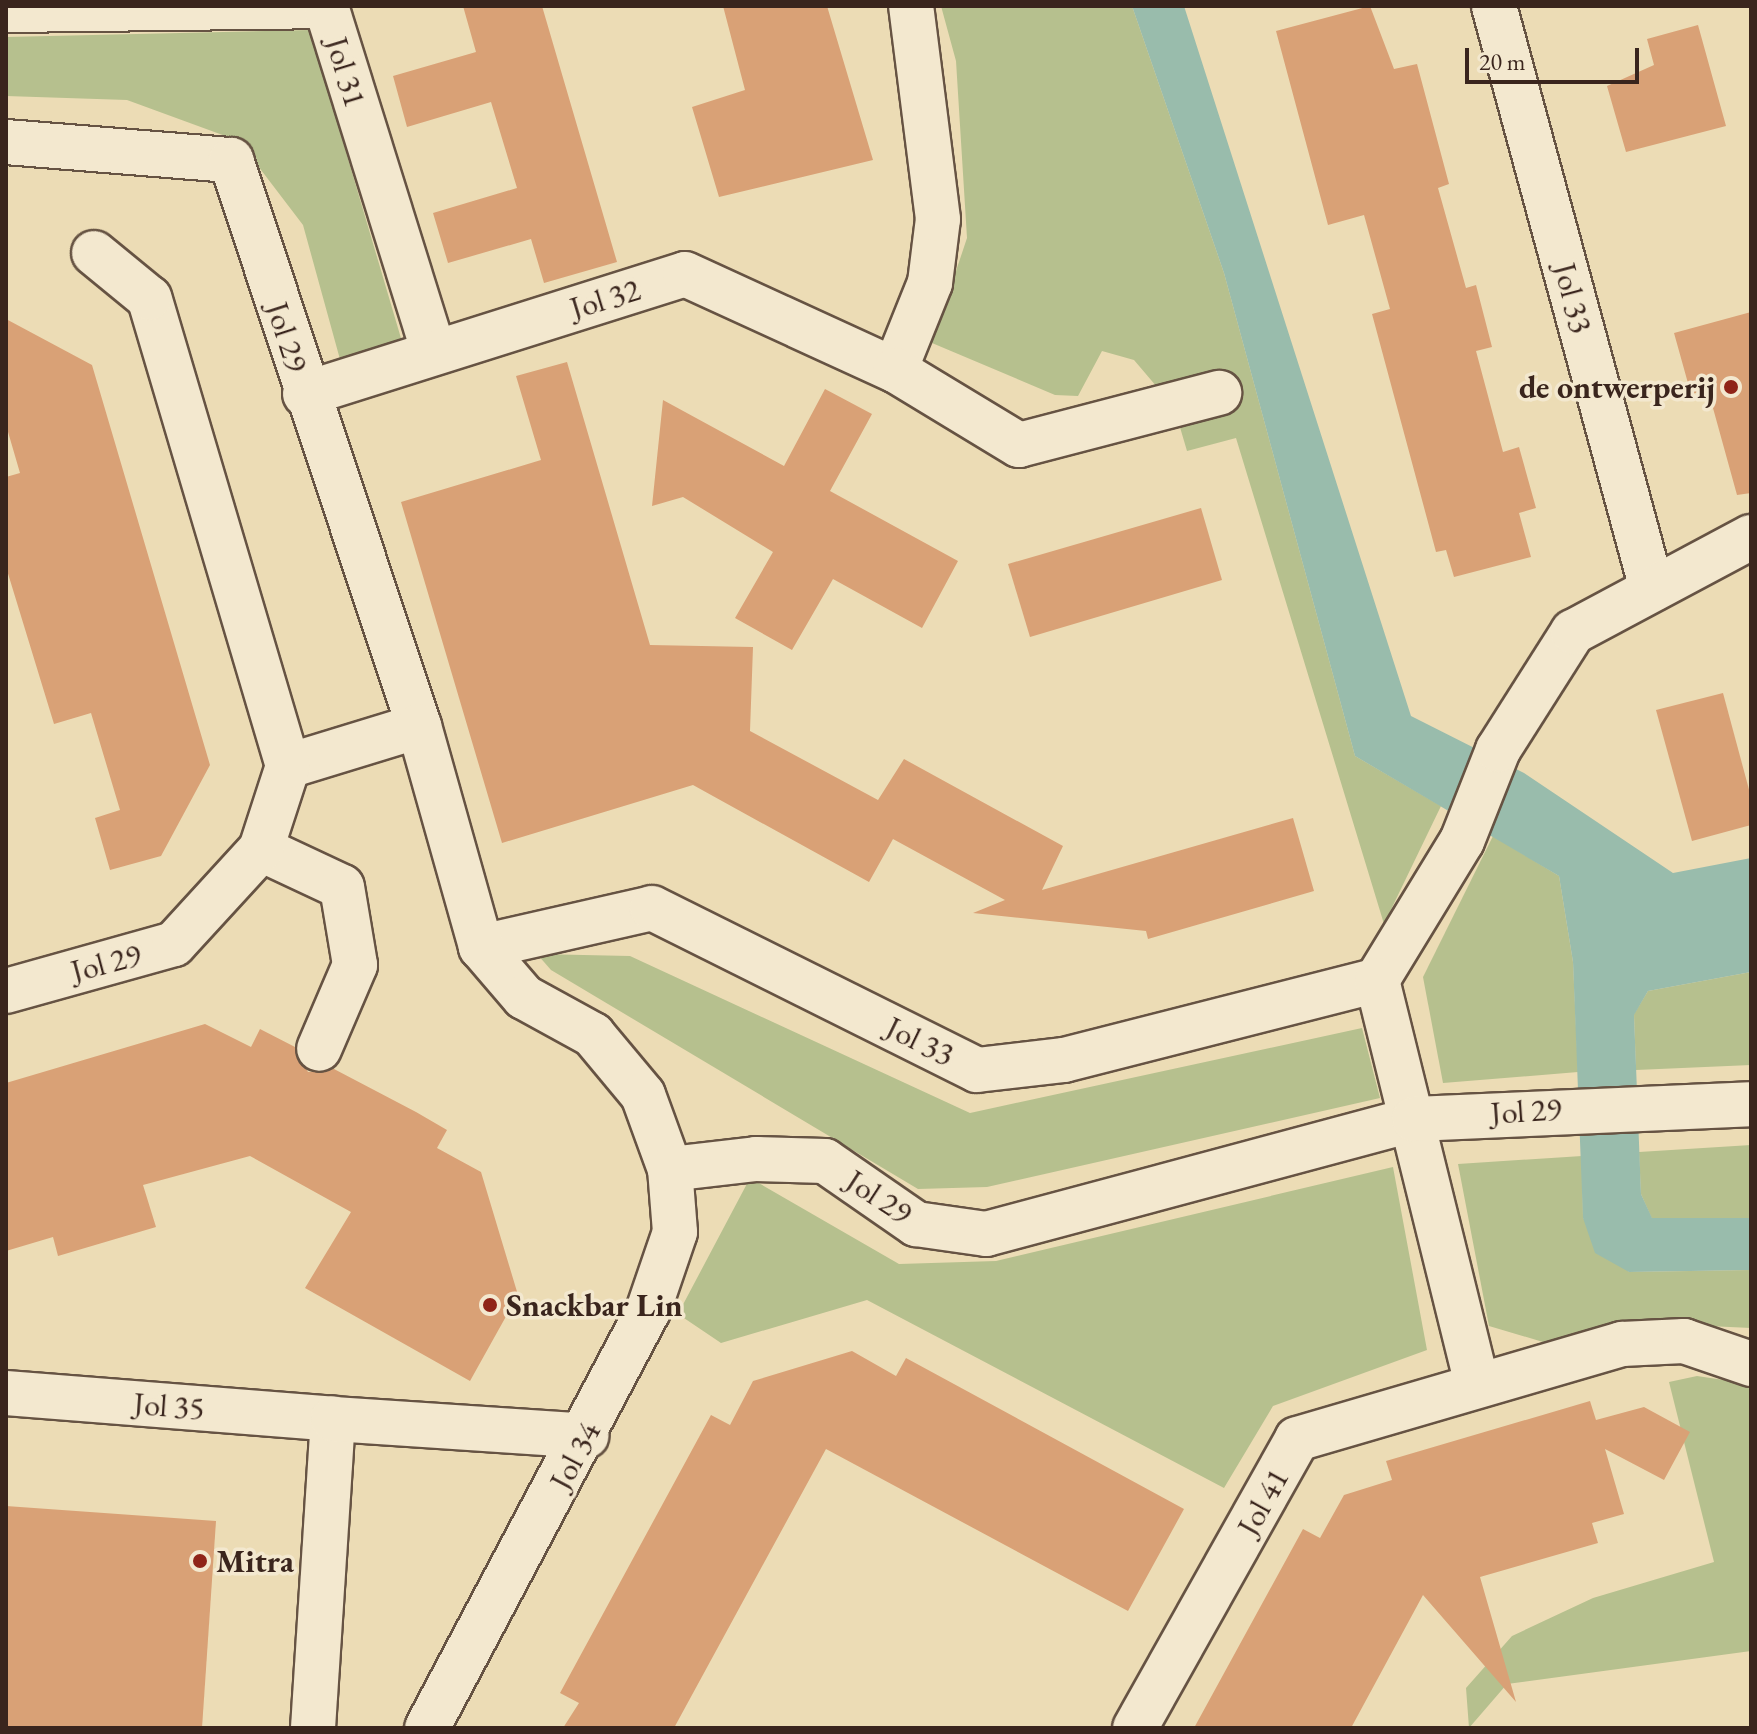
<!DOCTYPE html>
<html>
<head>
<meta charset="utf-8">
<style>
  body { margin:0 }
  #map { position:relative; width:1757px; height:1734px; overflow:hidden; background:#ecdcb5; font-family:"EB Garamond",serif }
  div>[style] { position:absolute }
  .green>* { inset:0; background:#b6c08e }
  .water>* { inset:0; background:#99bcac }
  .building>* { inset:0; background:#d9a176 }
  .roads { filter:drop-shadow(2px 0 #665343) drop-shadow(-2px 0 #665343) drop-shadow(0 2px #665343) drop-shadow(0 -2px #665343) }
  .street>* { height:44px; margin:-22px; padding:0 22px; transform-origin:22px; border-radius:22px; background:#f3e8cf }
  .secondary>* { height:44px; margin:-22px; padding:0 22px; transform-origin:22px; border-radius:22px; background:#f3e8cf }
  .dots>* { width:22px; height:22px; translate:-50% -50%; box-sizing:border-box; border:4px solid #f3e8cf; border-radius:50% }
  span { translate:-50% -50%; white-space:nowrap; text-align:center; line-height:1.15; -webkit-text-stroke:7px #f3e8cf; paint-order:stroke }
  .street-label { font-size:32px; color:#3a251d }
  .poi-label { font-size:32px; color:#3a251d; font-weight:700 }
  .right { translate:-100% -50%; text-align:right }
  .left { translate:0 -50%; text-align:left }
  .frame { position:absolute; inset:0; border:8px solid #3a251d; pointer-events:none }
  .scale { position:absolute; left:1465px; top:48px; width:174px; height:36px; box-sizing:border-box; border:4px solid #3a251d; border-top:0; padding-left:10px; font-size:24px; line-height:28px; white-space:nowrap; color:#3a251d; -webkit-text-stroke:6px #f3e8cf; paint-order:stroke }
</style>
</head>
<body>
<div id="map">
  <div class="green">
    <i style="clip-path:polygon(941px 6px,1132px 6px,1224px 273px,1355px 756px,1441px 806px,1384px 924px,1236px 438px,1187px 451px,1174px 407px,1134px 360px,1102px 351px,1078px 396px,1055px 395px,932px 343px,967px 238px,956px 61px)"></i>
    <i style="clip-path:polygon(310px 30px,403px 345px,341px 363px,303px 225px,239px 141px,127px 100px,6px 96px,6px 37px)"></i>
    <i style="clip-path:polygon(1493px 836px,1559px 876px,1573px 962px,1578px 1072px,1443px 1083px,1423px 977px)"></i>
    <i style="clip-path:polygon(537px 954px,630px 956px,970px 1113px,1362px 1028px,1380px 1098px,987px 1187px,918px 1189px,551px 970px)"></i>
    <i style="clip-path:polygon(1751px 972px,1751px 1065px,1636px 1070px,1634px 1014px,1648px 991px)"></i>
    <i style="clip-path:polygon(1751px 1145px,1751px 1218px,1652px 1219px,1641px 1194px,1639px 1152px)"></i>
    <i style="clip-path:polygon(1582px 1156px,1583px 1218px,1629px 1272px,1751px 1270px,1751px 1328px,1687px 1325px,1543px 1342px,1489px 1326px,1458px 1164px)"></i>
    <i style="clip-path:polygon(1393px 1167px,1427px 1350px,1273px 1406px,1224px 1488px,867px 1300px,721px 1343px,678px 1314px,750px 1178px,899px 1264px,996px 1261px)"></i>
    <i style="clip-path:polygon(1697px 1376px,1751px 1384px,1751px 1651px,1507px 1684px,1469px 1728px,1466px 1688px,1512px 1636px,1593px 1598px,1714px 1562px,1669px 1382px)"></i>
  </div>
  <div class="water">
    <i style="clip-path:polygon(1132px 6px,1184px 6px,1411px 716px,1524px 773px,1673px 873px,1751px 858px,1751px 972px,1648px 991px,1634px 1015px,1641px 1194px,1652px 1218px,1751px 1218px,1751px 1270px,1629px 1272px,1595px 1253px,1583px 1218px,1573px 962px,1559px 876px,1355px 756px,1224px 273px)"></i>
  </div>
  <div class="building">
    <i style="clip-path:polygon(463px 6px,542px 6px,617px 262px,544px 283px,531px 239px,448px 263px,433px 213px,517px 188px,491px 102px,407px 127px,393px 76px,476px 52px)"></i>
    <i style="clip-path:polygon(723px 6px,827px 6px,873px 160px,719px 197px,692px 107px,745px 90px)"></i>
    <i style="clip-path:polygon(1370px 6px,1394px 69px,1417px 64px,1449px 184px,1438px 188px,1466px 288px,1476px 285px,1492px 347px,1476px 351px,1503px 452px,1519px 447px,1536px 508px,1519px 513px,1531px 557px,1454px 577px,1446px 550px,1436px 552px,1372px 314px,1390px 309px,1364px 215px,1328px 225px,1276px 31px)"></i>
    <i style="clip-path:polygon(1698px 25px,1726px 126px,1626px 152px,1607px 86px,1654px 65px,1647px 39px)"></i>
    <i style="clip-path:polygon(1751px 312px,1751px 493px,1737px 495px,1708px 390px,1691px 394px,1674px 333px)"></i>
    <i style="clip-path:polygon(6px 319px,92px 365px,210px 765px,161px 856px,110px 870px,95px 818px,120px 810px,91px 713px,54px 724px,6px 567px,6px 477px,20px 473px,6px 425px)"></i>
    <i style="clip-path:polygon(567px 362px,650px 645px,753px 647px,750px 731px,878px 800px,904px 759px,1063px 846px,1042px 890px,1293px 818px,1314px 891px,1148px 939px,1146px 931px,973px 913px,1005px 900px,893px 839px,869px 882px,693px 785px,502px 843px,401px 502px,541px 460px,516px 376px)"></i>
    <i style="clip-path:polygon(825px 389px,872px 414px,830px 491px,958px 561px,922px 628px,833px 579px,792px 650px,735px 618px,773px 552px,683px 497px,652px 506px,663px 400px,784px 466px)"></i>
    <i style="clip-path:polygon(1201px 508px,1222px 580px,1030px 637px,1008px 564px)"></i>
    <i style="clip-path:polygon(1723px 693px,1751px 797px,1751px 825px,1692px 841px,1656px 710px)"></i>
    <i style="clip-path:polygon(205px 1024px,251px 1047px,260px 1029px,295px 1047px,308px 1072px,334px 1069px,416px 1112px,447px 1130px,437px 1148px,481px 1172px,518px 1295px,470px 1381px,305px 1288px,351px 1212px,250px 1156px,143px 1185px,156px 1227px,58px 1256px,53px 1237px,6px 1251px,6px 1083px)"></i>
    <i style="clip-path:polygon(852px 1351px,896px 1376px,906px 1358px,1184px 1509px,1128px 1611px,826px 1449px,674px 1728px,563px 1728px,579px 1703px,560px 1693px,711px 1415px,730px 1425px,753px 1381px)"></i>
    <i style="clip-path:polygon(1590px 1401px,1596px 1420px,1644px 1407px,1690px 1432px,1664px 1480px,1605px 1449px,1624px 1514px,1592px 1523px,1598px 1543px,1480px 1577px,1516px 1702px,1423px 1595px,1351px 1728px,1194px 1728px,1303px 1529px,1320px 1538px,1344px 1495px,1392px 1480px,1386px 1461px)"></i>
    <i style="clip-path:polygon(6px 1506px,216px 1521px,202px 1728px,6px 1728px)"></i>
  </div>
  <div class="roads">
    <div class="street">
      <i style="left:1494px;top:6px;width:604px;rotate:74.84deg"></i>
      <i style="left:6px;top:10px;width:320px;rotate:-0.7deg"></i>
      <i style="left:326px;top:6px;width:362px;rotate:72.7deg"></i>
      <i style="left:895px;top:370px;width:94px;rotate:-68.1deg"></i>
      <i style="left:930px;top:283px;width:64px;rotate:-82.9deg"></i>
      <i style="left:938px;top:219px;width:215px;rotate:-97.2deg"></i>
      <i style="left:305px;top:394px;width:398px;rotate:-17.5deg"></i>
      <i style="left:685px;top:274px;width:231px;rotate:24.6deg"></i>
      <i style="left:895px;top:370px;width:145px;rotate:31.2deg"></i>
      <i style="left:1019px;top:445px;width:207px;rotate:-14.6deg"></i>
      <i style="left:288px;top:766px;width:137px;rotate:-17deg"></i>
      <i style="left:261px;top:849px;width:89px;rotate:25.1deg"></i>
      <i style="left:342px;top:887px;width:79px;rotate:80.5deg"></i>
      <i style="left:355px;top:965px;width:91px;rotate:113.2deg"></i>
      <i style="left:481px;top:947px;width:175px;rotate:-12.8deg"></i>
      <i style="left:652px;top:908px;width:363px;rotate:26.5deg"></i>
      <i style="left:977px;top:1070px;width:88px;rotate:-6.6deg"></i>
      <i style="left:1064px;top:1060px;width:323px;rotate:-14.3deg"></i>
      <i style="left:1377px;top:980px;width:163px;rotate:-58.6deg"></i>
      <i style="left:1462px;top:841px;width:98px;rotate:-68.4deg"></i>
      <i style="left:1498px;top:750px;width:140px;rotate:-57.6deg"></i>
      <i style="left:1573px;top:632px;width:202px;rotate:-28.1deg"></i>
      <i style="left:1377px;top:980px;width:415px;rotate:76.1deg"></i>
      <i style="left:6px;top:991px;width:174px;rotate:-15.6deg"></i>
      <i style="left:174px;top:944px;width:129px;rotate:-47.5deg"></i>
      <i style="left:261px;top:849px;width:87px;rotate:-72deg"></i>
      <i style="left:288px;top:766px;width:488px;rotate:-106.5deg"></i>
      <i style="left:149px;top:298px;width:71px;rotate:-140.7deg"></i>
      <i style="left:6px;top:1393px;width:328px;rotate:4.5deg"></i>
      <i style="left:313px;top:1728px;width:310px;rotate:-86.3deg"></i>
      <i style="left:333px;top:1419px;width:254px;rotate:3.8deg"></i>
      <i style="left:427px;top:1728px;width:472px;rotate:-62.1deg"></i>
      <i style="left:648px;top:1311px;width:83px;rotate:-71.1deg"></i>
      <i style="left:675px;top:1232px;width:63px;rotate:-94.5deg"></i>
      <i style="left:1135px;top:1728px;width:331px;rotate:-60.7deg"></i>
      <i style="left:1297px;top:1439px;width:339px;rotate:-16.3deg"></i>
      <i style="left:1622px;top:1344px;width:62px;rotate:-2.8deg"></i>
      <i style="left:1684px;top:1341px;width:71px;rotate:18.9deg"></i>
    </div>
    <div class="secondary">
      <i style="left:6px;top:142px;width:226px;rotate:4.6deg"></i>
      <i style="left:231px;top:160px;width:596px;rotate:71.63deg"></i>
      <i style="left:419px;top:726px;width:230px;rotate:74.3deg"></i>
      <i style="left:481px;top:947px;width:66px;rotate:49.3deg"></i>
      <i style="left:524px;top:997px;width:79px;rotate:28.8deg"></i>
      <i style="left:593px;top:1035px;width:78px;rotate:50.2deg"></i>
      <i style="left:643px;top:1095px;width:79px;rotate:70deg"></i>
      <i style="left:670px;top:1169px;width:87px;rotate:-6.6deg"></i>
      <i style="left:756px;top:1159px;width:69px;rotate:1.7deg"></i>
      <i style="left:825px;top:1161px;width:111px;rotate:34.7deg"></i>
      <i style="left:916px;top:1224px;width:71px;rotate:8.1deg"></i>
      <i style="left:986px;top:1234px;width:443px;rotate:-15deg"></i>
      <i style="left:1414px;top:1119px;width:337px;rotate:-2.5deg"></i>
    </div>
  </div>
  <div class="dots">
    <i style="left:1731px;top:387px;background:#8f2418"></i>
    <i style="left:490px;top:1305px;background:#8f2418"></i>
    <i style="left:200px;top:1561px;background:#8f2418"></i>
  </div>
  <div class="street-label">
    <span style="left:346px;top:72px;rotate:73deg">Jol 31</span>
    <span style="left:1573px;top:298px;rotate:75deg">Jol 33</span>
    <span style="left:605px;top:299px;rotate:-17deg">Jol 32</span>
    <span style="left:287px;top:337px;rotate:72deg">Jol 29</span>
    <span style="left:106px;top:963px;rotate:-15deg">Jol 29</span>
    <span style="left:920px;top:1041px;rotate:26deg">Jol 33</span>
    <span style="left:1526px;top:1111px;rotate:-4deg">Jol 29</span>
    <span style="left:879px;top:1197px;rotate:33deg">Jol 29</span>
    <span style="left:169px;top:1406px;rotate:4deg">Jol 35</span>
    <span style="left:575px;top:1456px;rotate:-62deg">Jol 34</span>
    <span style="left:1263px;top:1502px;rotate:-61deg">Jol 41</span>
  </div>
  <div class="poi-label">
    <span class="right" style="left:1715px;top:387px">de ontwerperij</span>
    <span class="left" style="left:506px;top:1305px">Snackbar Lin</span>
    <span class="left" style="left:216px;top:1561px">Mitra</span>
  </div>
  <div class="frame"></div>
  <div class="scale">20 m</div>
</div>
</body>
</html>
